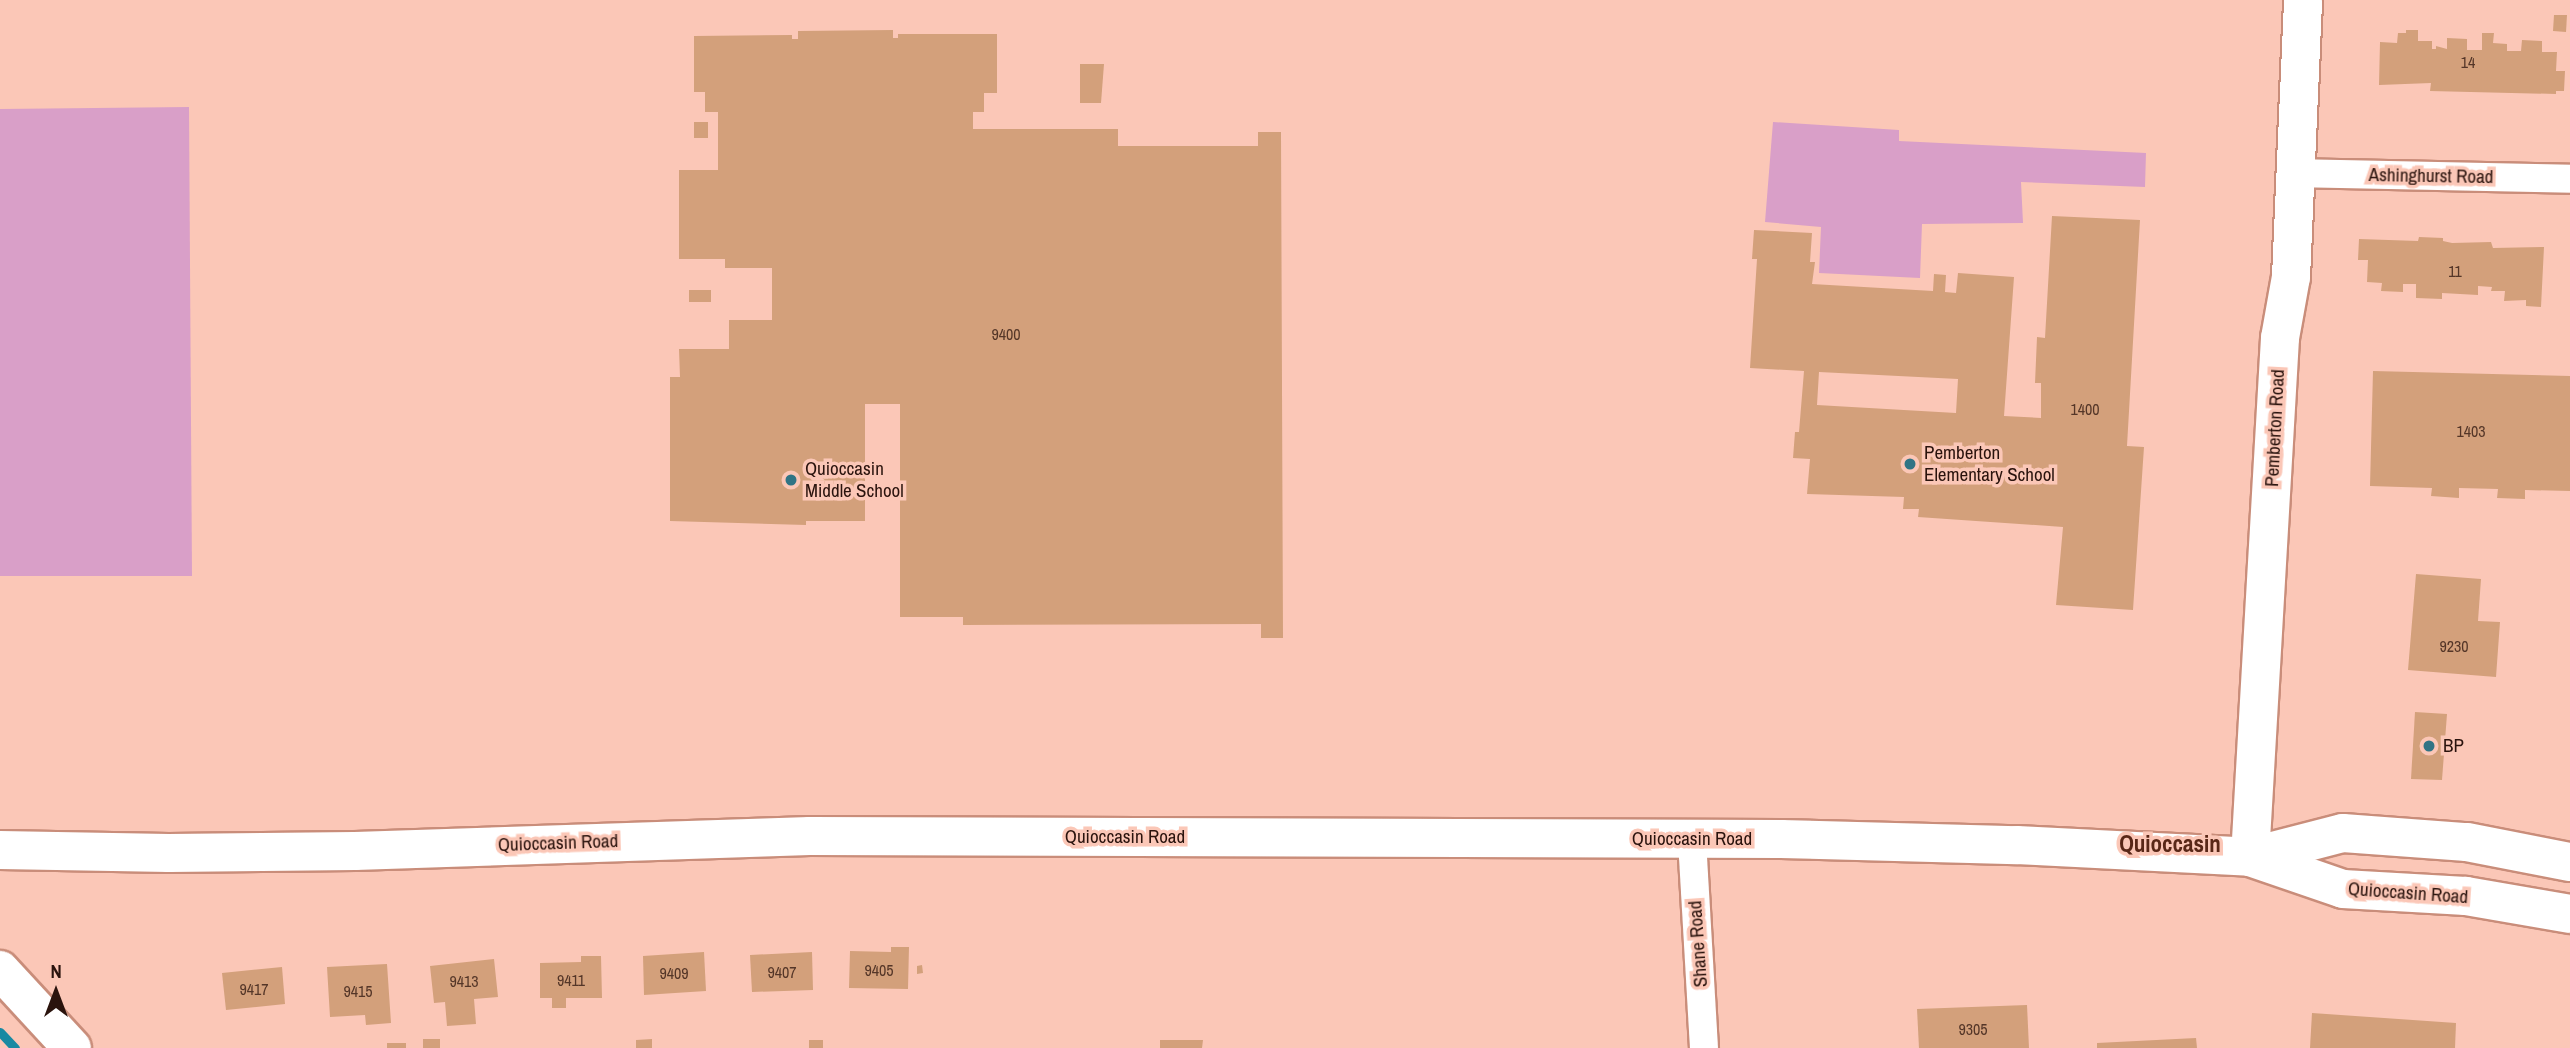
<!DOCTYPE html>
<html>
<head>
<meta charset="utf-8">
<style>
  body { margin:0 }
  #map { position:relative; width:2570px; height:1048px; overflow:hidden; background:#fbc7b7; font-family:"Archivo Narrow",sans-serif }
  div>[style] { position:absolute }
  .green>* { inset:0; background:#d99fc8 }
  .stream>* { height:9px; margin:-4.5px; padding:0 4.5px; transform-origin:4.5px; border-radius:4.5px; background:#1989a2 }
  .building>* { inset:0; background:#d3a07b }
  .roads { filter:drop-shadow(2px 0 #c98d7a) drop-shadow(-2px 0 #c98d7a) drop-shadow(0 2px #c98d7a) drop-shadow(0 -2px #c98d7a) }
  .street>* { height:28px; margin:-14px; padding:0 14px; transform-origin:14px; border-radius:14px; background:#fff }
  .secondary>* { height:38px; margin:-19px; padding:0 19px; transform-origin:19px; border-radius:19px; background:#fff }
  .dots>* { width:19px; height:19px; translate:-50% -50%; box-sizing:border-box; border:4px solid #fbc7b7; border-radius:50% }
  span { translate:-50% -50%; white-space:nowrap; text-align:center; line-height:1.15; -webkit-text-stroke:7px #fbc7b7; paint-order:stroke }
  .number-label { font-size:16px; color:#543628 }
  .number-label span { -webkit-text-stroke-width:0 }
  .street-label { font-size:19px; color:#2a130d }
  .poi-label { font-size:19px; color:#2a130d }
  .left { translate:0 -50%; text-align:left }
  .quarter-label { font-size:23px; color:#592717; font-weight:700 }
  .north { position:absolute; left:21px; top:957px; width:70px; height:70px; -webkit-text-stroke:5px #fbc7b7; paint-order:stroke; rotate:0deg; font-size:19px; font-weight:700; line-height:28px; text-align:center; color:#2a130d }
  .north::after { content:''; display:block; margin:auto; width:24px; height:32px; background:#2a130d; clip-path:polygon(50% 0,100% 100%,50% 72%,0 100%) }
</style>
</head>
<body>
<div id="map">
  <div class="green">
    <i style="clip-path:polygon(189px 107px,192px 576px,0 576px,0 109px)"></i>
    <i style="clip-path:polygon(1773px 122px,1899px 130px,1899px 141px,2146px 153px,2145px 187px,2021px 182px,2023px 223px,1922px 224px,1920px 278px,1819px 273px,1821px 227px,1765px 222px)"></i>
  </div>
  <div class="stream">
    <i style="left:0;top:1032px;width:22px;rotate:47deg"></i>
  </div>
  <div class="building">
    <i style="clip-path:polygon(2554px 15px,2567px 15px,2566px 32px,2553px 31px)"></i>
    <i style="clip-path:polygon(893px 30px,893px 38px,898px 38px,898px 34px,997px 34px,997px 93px,984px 93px,984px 112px,973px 112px,973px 129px,1118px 129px,1118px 146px,1258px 146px,1258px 132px,1281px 132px,1283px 638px,1261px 638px,1261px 624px,963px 625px,963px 617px,900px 617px,900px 404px,865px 404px,865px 521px,806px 521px,806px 525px,670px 521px,670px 377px,680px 377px,679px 349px,729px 349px,729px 320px,772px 320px,772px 268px,725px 268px,725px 259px,679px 259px,679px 170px,718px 170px,718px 112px,705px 112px,705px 92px,694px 92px,694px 36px,792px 35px,792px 39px,798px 39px,798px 31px)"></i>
    <i style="clip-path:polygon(2406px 30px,2418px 30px,2418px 41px,2432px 41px,2432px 49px,2436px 49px,2436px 46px,2447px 49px,2447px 38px,2467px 39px,2467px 50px,2482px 50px,2482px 33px,2494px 33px,2493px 43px,2507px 44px,2507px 51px,2521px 51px,2522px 40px,2542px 41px,2542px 52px,2557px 52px,2556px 71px,2565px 71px,2564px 91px,2556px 91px,2556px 94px,2430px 91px,2431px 83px,2379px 85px,2380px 42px,2397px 43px,2398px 33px,2406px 33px)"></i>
    <i style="clip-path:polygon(1080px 64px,1104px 64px,1101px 103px,1080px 103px)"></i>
    <i style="clip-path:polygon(694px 122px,708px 122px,708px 138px,694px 138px)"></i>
    <i style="clip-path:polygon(evenodd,2052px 216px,2140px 220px,2127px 446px,2144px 447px,2133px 610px,2056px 605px,2063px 527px,1918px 517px,1919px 509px,1903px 509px,1904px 497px,1807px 494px,1810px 459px,1793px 458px,1795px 432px,1799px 432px,1804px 371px,1750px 368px,1757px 259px,1752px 259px,1754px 230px,1812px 233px,1810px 262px,1815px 262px,1812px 284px,1933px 291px,1934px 274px,1946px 275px,1945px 292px,1956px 293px,1958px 273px,2014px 277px,2004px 416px,2041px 418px,2041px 383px,2035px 383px,2037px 337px,2045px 338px,2052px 216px,1819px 372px,1958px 379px,1956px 413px,1817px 405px,1819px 372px)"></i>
    <i style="clip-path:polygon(2419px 237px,2443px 238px,2443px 241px,2452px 243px,2491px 242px,2493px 248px,2544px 247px,2541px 307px,2526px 306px,2526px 300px,2504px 301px,2505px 291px,2491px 291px,2492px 287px,2478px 286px,2478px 295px,2442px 293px,2442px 299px,2416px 298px,2416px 284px,2403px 284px,2403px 292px,2381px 291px,2382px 283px,2367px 282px,2368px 260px,2358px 260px,2359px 239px,2418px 241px)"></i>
    <i style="clip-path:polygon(689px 290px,711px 290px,711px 302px,689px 302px)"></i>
    <i style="clip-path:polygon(2373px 371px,2570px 376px,2570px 491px,2525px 490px,2525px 499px,2497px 498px,2498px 489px,2459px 488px,2459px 498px,2431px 496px,2432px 488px,2370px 486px)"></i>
    <i style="clip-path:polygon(2416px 574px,2481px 579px,2478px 621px,2500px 622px,2496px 677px,2408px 670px)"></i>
    <i style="clip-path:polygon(2415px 712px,2447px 714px,2442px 780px,2411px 779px)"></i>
    <i style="clip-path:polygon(891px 947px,909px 947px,908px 989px,849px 988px,850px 951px,891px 952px)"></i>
    <i style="clip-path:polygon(704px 952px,706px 991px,644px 995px,643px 956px)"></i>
    <i style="clip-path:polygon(812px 952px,813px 990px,752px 992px,750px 955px)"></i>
    <i style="clip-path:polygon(581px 956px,601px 956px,602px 998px,566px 998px,566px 1008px,552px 1008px,552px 998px,540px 998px,540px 963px,581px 962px)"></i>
    <i style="clip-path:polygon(494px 959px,498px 997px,474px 999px,476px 1024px,447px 1026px,445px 1002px,434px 1003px,430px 966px)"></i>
    <i style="clip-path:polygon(387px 964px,391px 1023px,366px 1025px,365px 1015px,330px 1017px,327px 967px)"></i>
    <i style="clip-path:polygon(922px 965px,923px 973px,917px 974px,917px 966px)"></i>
    <i style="clip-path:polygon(282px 967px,285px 1004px,226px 1010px,222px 973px)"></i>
    <i style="clip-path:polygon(2027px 1005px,2029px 1048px,1919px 1048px,1917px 1009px)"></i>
    <i style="clip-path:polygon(2312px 1013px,2456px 1023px,2455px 1048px,2310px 1048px)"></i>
    <i style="clip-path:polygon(2196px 1038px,2197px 1048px,2097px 1048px,2097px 1043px)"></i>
    <i style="clip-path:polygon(423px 1039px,440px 1039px,440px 1048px,423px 1048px)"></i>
    <i style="clip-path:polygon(652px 1039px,652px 1048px,636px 1048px,636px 1040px)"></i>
    <i style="clip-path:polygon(809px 1040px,823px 1040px,823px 1048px,809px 1048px)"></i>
    <i style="clip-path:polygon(1160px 1040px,1203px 1040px,1202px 1048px,1160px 1048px)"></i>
    <i style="clip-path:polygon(387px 1043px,406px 1043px,406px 1048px,387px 1048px)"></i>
  </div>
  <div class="roads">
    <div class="street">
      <i style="left:2293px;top:173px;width:277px;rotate:1.2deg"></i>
      <i style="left:1692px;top:840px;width:208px;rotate:86.7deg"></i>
    </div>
    <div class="secondary">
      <i style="left:0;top:850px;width:169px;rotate:1deg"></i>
      <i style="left:169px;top:853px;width:186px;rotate:-0.6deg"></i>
      <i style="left:355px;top:851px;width:455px;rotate:-1.9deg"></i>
      <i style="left:810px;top:836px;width:971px;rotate:0.18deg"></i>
      <i style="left:1781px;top:839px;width:236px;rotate:1.5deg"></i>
      <i style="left:2017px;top:845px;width:233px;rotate:2.9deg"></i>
      <i style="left:2250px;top:857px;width:98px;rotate:19deg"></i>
      <i style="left:2343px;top:889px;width:123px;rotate:3.3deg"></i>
      <i style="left:2466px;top:896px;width:106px;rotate:9.8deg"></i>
      <i style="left:2250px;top:857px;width:520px;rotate:-86.69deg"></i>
      <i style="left:2280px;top:338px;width:62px;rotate:-79.8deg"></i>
      <i style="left:2291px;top:277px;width:277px;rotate:-87.5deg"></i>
      <i style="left:2250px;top:857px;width:96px;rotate:-14.5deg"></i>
      <i style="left:2343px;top:833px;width:124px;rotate:4.2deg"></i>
      <i style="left:2467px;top:842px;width:105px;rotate:11deg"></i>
      <i style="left:0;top:970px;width:106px;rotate:47.3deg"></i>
    </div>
  </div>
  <div class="dots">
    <i style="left:1910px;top:464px;background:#317485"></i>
    <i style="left:791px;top:480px;background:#317485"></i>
    <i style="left:2429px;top:746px;background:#317485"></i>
  </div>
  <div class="number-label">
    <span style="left:2468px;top:62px">14</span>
    <span style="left:2455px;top:271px">11</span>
    <span style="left:1006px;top:334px">9400</span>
    <span style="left:2085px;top:409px">1400</span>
    <span style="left:2471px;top:431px">1403</span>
    <span style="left:2454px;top:646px">9230</span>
    <span style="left:879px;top:970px">9405</span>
    <span style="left:782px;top:972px">9407</span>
    <span style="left:674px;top:973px">9409</span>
    <span style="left:571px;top:980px">9411</span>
    <span style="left:464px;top:981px">9413</span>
    <span style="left:254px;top:989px">9417</span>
    <span style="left:358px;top:991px">9415</span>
    <span style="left:1973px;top:1029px">9305</span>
  </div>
  <div class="street-label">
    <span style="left:2431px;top:176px;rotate:1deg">Ashinghurst Road</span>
    <span style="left:2275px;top:428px;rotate:-87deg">Pemberton Road</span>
    <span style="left:1125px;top:837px">Quioccasin Road</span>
    <span style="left:1692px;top:839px">Quioccasin Road</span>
    <span style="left:558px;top:843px;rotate:-2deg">Quioccasin Road</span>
    <span style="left:2408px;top:893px;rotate:4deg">Quioccasin Road</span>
    <span style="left:1698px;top:944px;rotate:-94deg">Shane Road</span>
  </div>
  <div class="poi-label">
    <span class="left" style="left:1924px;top:464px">Pemberton<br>Elementary School</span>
    <span class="left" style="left:805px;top:480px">Quioccasin<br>Middle School</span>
    <span class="left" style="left:2443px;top:746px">BP</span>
  </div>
  <div class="quarter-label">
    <span style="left:2170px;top:844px">Quioccasin</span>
  </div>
  <div class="north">N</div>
</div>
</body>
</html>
